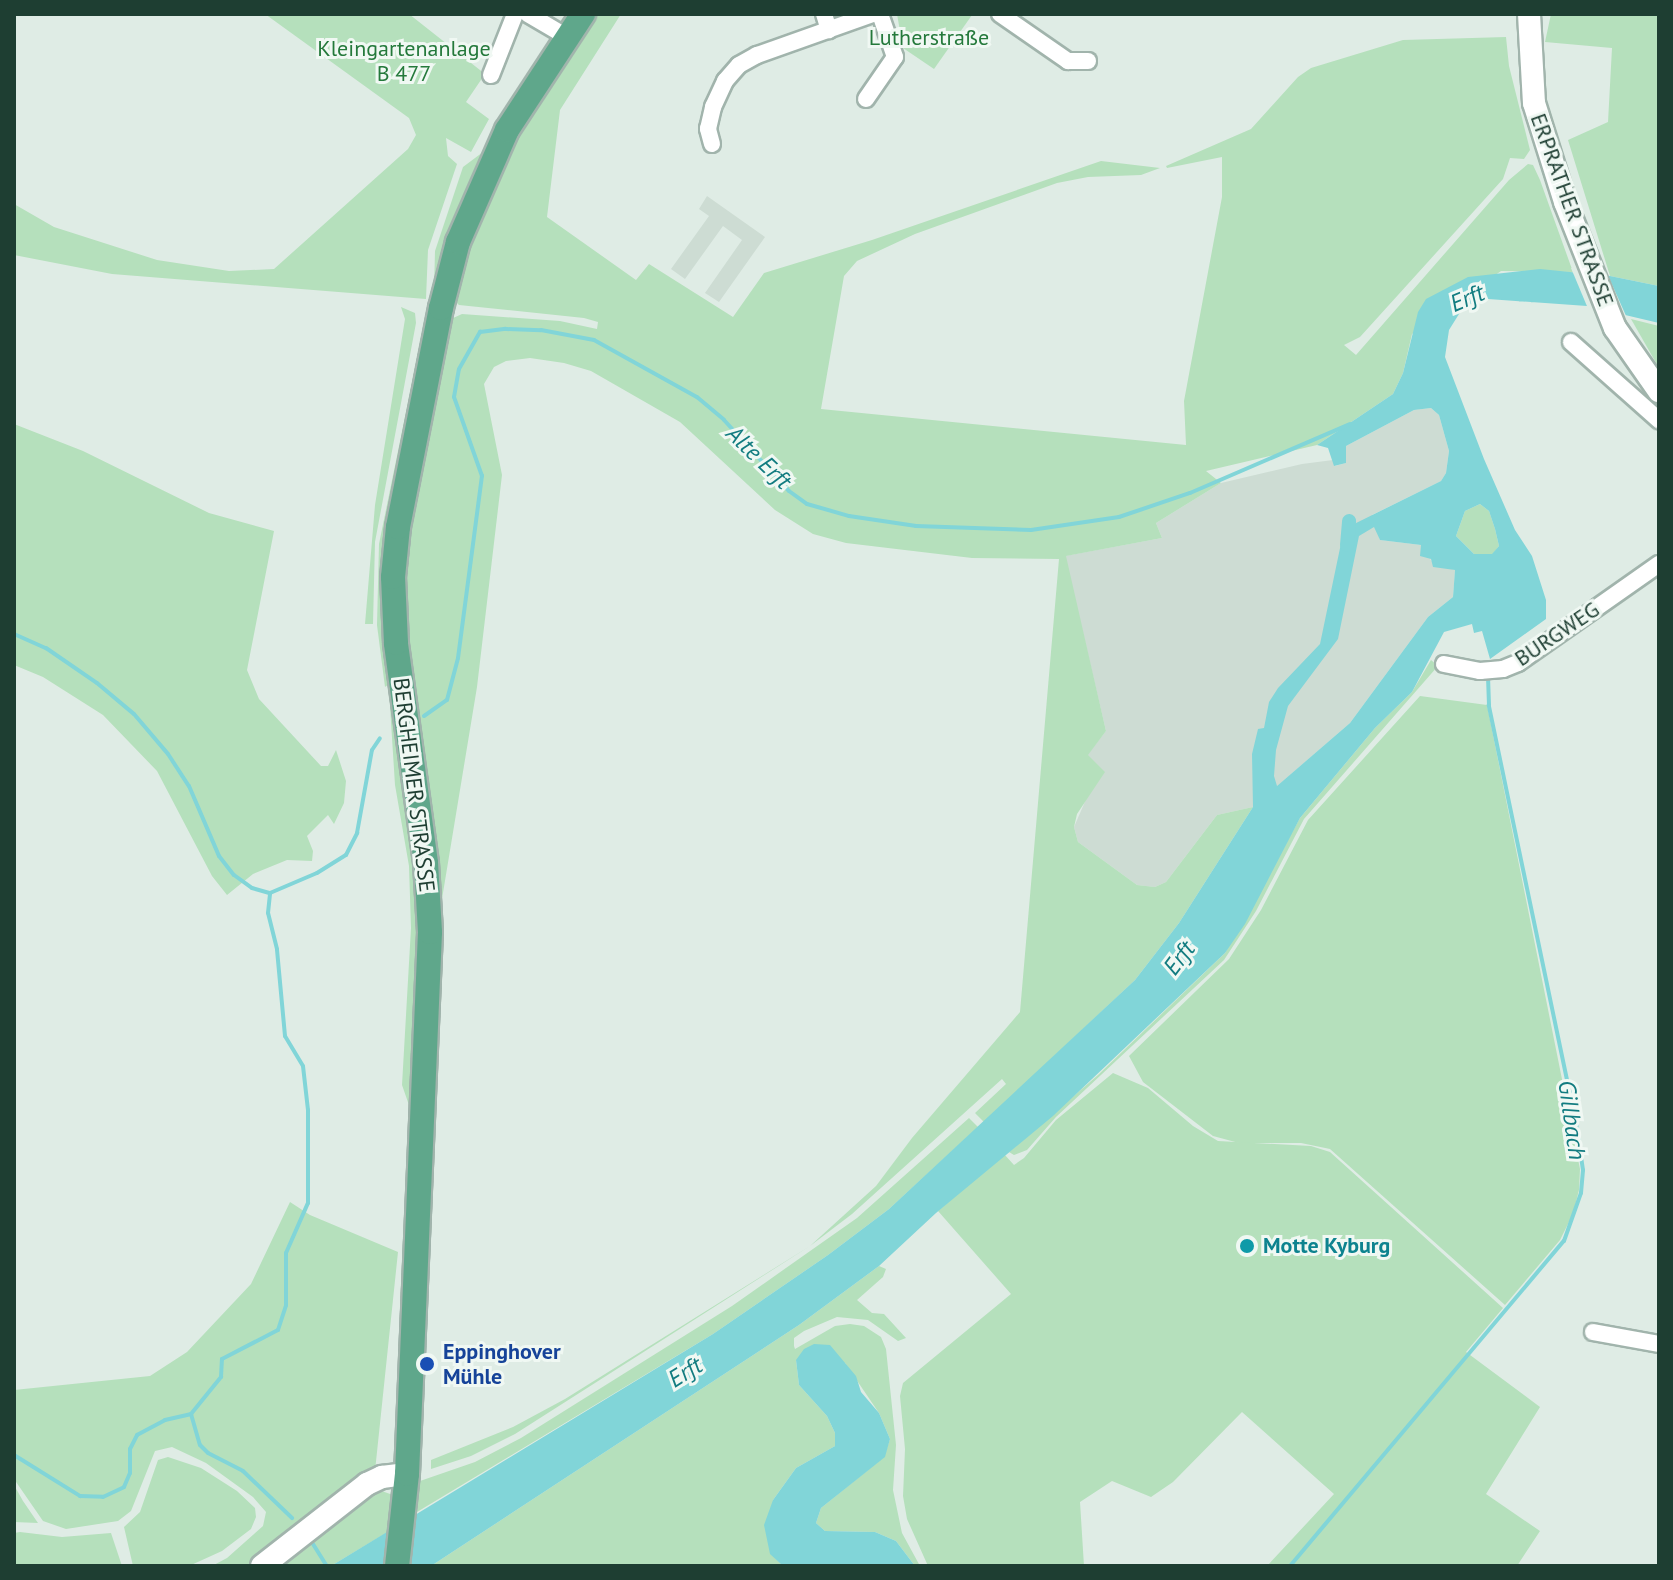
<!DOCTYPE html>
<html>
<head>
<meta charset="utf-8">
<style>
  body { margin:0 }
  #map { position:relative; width:1673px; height:1580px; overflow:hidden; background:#dfece5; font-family:"PT Sans",sans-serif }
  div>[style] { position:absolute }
  .built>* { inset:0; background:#cddcd3 }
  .green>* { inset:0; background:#b5e0bc }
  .water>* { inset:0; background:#81d5d8 }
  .pier>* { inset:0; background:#dfece5 }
  .stream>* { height:4px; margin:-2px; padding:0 2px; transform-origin:2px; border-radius:2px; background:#81d5d8 }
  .canal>* { height:14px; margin:-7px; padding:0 7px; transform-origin:7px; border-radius:7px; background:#81d5d8 }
  .roads { filter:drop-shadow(2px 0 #a1b4ac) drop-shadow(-2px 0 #a1b4ac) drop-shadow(0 2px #a1b4ac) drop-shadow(0 -2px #a1b4ac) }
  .minor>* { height:16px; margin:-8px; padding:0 8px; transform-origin:8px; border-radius:8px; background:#fff }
  .secondary>* { height:22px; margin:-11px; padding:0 11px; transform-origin:11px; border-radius:11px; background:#fff }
  .primary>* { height:24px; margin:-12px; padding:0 12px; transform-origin:12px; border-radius:12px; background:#5fa78b }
  .dots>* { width:22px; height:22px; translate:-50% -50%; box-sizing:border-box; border:4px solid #f0f8f3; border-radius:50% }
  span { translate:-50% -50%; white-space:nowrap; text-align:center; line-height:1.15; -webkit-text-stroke:6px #f0f8f3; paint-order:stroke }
  .park-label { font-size:22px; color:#24793b }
  .street-label { font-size:22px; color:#1e3e32 }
  .culture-label { font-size:22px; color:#0d838f; font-weight:700 }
  .left { translate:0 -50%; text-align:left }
  .transit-label { font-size:22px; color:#164399; font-weight:700 }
  .water-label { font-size:24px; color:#127c80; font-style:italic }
  .frame { position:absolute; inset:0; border:16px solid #1e3e32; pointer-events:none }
</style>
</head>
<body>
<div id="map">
  <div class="built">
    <i style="clip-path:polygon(707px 196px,765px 237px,719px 302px,705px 293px,742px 240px,723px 226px,685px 279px,671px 269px,709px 216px,699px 209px)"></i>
    <i style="clip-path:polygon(1431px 408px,1439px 415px,1449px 451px,1446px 473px,1441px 481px,1372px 515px,1380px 540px,1421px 545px,1433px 563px,1455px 570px,1453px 597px,1428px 617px,1350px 723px,1253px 807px,1217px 815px,1166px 882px,1155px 887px,1137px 885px,1078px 842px,1074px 827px,1087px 797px,1087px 755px,1106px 731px,1065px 556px,1162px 538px,1156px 523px,1221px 483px,1302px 464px,1333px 460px,1335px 466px,1346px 463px,1346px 446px,1414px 410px)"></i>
  </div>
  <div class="green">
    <i style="clip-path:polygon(265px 14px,409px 14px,485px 74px,466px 102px,489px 119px,471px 152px,446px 138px,448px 156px,457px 164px,428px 250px,426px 299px,112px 274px,14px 255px,14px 204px,54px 227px,157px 260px,229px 271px,274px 269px,408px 149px,416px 135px,409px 118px)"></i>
    <i style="clip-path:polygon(592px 14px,621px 14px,560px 110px,547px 217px,636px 280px,649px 264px,733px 317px,764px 273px,872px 240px,1101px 161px,1160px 168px,1141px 175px,1088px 177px,1057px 183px,915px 234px,857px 261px,844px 276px,821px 409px,1186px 445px,1184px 401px,1222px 197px,1222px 157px,1167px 168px,1166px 166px,1251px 129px,1298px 77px,1311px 68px,1403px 40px,1506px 37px,1509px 66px,1530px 150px,1524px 159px,1510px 158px,1503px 179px,1360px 337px,1344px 345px,1356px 355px,1509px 180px,1528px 164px,1533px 165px,1540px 180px,1573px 272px,1501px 271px,1412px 334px,1403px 373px,1393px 394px,1317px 445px,1206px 471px,1221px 483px,1156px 523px,1162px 538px,1066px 556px,1106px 731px,1088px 755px,1105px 772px,1077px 814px,1074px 827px,1078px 842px,1137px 885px,1155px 887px,1166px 882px,1217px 815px,1253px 807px,1179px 923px,1135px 980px,984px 1122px,975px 1113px,1006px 1084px,1002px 1079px,852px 1214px,810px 1246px,515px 1434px,471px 1456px,431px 1469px,431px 1460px,513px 1427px,565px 1399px,810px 1246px,876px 1186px,912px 1138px,1020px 1012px,1059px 559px,972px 558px,846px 543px,813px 534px,775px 510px,680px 422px,591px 371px,564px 363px,530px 358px,506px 361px,494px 367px,484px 384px,502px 475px,477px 687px,440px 911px,401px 605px,412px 489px,446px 328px,451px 319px,462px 314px,560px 321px,597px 329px,598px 322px,584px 318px,459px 305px,454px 300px,478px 217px,501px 160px)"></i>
    <i style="clip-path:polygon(897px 14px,970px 14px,972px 15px,934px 69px,903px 48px)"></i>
    <i style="clip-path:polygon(1551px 14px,1659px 14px,1659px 286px,1610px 276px,1568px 140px,1608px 122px,1612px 48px,1545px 42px)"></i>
    <i style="clip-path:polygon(549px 43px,550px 48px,434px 290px,435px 251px,463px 167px,483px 152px,517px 91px)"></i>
    <i style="clip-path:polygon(401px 307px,415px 313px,416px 323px,375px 542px,373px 624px,365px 624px,375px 505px,405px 319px)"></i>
    <i style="clip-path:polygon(425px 319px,430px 323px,389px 684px,385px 687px,377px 625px,379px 544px)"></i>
    <i style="clip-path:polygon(1631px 319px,1659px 326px,1659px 368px)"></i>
    <i style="clip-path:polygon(14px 424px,83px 451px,209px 513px,274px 531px,247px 670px,259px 699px,321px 766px,328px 766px,336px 750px,346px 781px,344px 803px,334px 824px,328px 815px,307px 836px,313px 851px,312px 861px,287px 860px,253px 874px,227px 895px,212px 876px,157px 771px,103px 715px,43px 677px,14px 665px)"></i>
    <i style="clip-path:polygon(1480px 504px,1489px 511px,1495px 529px,1499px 546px,1492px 555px,1474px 554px,1456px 536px,1465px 511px)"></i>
    <i style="clip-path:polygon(1431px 660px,1438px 666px,1304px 819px,1256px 911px,1224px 960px,1056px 1117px,1027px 1150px,1014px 1155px,1009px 1152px,1098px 1075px,1225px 953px,1300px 818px,1375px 728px,1412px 692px)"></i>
    <i style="clip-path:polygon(1420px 696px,1487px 705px,1580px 1169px,1579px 1190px,1573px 1214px,1560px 1240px,1505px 1305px,1330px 1149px,1301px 1143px,1239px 1143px,1213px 1136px,1143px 1082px,1129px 1056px,1229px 959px,1261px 910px,1308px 820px)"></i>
    <i style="clip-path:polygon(395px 705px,423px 897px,405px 1240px,410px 1108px,402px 1085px,411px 928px,409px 866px,395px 785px,390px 706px)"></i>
    <i style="clip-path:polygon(1113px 1073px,1148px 1088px,1193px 1126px,1218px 1141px,1311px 1146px,1330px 1152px,1503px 1308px,1466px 1352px,1540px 1407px,1486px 1494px,1540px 1531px,1517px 1566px,1267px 1566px,1334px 1494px,1242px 1412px,1173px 1482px,1151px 1497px,1112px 1481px,1080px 1502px,1084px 1566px,928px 1566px,907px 1519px,903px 1496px,905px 1449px,900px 1396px,903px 1383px,1011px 1294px,938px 1211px,1004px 1154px,1014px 1165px,1024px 1158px,1056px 1120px)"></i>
    <i style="clip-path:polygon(969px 1118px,978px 1127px,889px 1209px,828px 1255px,713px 1334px,417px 1512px,420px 1481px,475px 1462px,521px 1438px,732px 1306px,857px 1218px)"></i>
    <i style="clip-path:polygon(290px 1202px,310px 1215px,398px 1252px,375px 1471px,252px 1566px,212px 1566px,227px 1558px,263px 1526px,266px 1512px,253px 1497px,206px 1463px,172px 1447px,155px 1451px,131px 1511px,118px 1521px,66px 1529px,43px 1521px,14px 1479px,14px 1390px,150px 1376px,187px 1352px,251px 1284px)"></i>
    <i style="clip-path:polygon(879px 1266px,886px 1269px,883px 1277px,857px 1300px,872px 1313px,884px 1314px,906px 1338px,898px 1341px,868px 1320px,837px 1317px,804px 1331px,794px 1338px,794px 1346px,795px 1349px,835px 1326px,850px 1324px,864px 1326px,881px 1337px,886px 1349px,896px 1445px,893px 1490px,902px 1533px,920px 1566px,915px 1566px,896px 1541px,875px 1532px,825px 1531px,816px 1523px,821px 1508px,884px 1457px,890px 1439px,879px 1413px,845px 1363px,796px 1360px,799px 1385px,827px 1416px,835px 1433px,835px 1446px,796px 1468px,773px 1500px,770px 1553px,783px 1566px,431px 1566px,799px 1325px)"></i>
    <i style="clip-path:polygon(168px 1457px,201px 1468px,237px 1491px,255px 1508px,256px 1517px,251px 1529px,222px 1551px,189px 1566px,133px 1566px,124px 1527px,140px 1512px,158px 1460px)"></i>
    <i style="clip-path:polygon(14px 1485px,23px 1501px,38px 1523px,14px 1522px)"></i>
    <i style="clip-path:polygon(376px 1489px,393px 1495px,391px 1530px,331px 1566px,270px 1566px)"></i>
    <i style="clip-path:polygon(20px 1532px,62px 1537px,111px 1533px,122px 1566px,14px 1566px,14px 1533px)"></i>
  </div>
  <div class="water">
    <i style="clip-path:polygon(evenodd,1540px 269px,1610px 276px,1659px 286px,1659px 323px,1587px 306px,1488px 299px,1464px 306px,1449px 330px,1445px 357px,1484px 459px,1515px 530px,1532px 556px,1546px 600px,1546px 619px,1490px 659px,1482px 631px,1474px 633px,1472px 624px,1444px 632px,1412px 692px,1375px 728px,1300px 818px,1245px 924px,1225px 953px,1053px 1116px,936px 1213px,879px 1266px,799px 1325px,431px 1566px,331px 1566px,713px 1334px,828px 1255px,889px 1209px,1135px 980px,1179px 923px,1253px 807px,1252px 754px,1258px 729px,1264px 728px,1269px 702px,1278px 688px,1320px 644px,1344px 529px,1441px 481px,1446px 473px,1449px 451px,1439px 415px,1431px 408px,1414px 410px,1346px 446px,1346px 463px,1334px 466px,1328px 448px,1317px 445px,1393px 394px,1403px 373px,1418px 312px,1426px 299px,1468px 277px,1540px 269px,1480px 504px,1489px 511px,1495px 529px,1499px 546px,1492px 554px,1474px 554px,1456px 536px,1465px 511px,1480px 504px,1540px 269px,1374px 527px,1380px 540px,1421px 545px,1420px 556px,1431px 559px,1433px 567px,1455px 570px,1453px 597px,1428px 617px,1350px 723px,1277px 786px,1274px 776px,1276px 750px,1288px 706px,1338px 639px,1359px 536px,1374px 527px)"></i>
    <i style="clip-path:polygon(814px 1344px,830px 1345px,856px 1376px,861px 1392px,879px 1413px,890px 1439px,885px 1457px,821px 1508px,816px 1523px,825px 1531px,875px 1532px,896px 1541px,915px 1566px,783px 1566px,770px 1554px,764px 1525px,773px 1500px,796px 1468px,835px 1446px,835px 1433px,827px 1416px,799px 1385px,796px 1360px,804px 1349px)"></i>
  </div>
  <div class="pier">
    <i style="clip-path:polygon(1571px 268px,1606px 271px,1627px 318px,1589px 311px)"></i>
  </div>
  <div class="stream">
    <i style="left:14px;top:634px;width:35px;rotate:24deg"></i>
    <i style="left:46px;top:648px;width:62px;rotate:34.5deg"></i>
    <i style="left:97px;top:683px;width:48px;rotate:40deg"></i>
    <i style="left:134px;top:714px;width:52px;rotate:49.6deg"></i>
    <i style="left:168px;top:754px;width:38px;rotate:57deg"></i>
    <i style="left:189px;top:786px;width:76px;rotate:66.8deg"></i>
    <i style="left:219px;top:856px;width:24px;rotate:52deg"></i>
    <i style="left:234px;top:875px;width:22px;rotate:36deg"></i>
    <i style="left:252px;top:888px;width:19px;rotate:16deg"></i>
    <i style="left:424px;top:716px;width:28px;rotate:-35deg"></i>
    <i style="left:447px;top:700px;width:43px;rotate:-75.3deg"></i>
    <i style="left:458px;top:658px;width:184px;rotate:-82.5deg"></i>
    <i style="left:482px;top:476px;width:84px;rotate:-109.5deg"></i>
    <i style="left:454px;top:397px;width:28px;rotate:-80deg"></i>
    <i style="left:459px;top:369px;width:43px;rotate:-60.4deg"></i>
    <i style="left:480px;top:332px;width:26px;rotate:-7deg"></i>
    <i style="left:506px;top:329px;width:35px;rotate:2deg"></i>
    <i style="left:541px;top:330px;width:54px;rotate:10.7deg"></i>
    <i style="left:594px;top:340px;width:118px;rotate:29deg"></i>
    <i style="left:697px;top:397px;width:35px;rotate:40deg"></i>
    <i style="left:724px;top:420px;width:96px;rotate:47.5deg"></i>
    <i style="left:789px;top:491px;width:22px;rotate:36deg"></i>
    <i style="left:807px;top:504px;width:44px;rotate:15.9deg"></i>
    <i style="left:849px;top:516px;width:68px;rotate:8.5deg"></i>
    <i style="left:916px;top:526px;width:115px;rotate:2deg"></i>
    <i style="left:1031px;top:530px;width:89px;rotate:-8.4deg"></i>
    <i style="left:1119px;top:517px;width:75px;rotate:-18.7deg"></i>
    <i style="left:1190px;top:493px;width:174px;rotate:-23.3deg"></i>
    <i style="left:270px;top:893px;width:51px;rotate:-23.1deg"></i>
    <i style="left:317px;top:873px;width:34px;rotate:-32deg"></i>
    <i style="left:346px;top:855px;width:25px;rotate:-63deg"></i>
    <i style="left:357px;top:833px;width:84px;rotate:-79.8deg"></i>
    <i style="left:372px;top:750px;width:14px;rotate:-56deg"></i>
    <i style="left:191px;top:1414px;width:32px;rotate:74deg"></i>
    <i style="left:200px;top:1445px;width:11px;rotate:45deg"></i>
    <i style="left:208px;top:1453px;width:39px;rotate:27deg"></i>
    <i style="left:243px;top:1471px;width:68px;rotate:43.8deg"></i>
    <i style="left:14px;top:1455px;width:78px;rotate:31.8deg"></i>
    <i style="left:80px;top:1496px;width:23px;rotate:2deg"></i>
    <i style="left:103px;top:1497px;width:23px;rotate:-25deg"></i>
    <i style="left:124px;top:1487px;width:15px;rotate:-67deg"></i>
    <i style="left:130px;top:1473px;width:24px;rotate:-90deg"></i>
    <i style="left:130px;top:1449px;width:16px;rotate:-63deg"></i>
    <i style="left:137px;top:1435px;width:32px;rotate:-28deg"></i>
    <i style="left:165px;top:1420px;width:27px;rotate:-13deg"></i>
    <i style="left:191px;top:1414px;width:48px;rotate:-51deg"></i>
    <i style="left:221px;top:1377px;width:18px;rotate:-87deg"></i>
    <i style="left:222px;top:1359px;width:63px;rotate:-27.4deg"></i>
    <i style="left:278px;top:1330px;width:26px;rotate:-72deg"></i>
    <i style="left:286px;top:1305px;width:52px;rotate:-90deg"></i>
    <i style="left:286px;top:1253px;width:55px;rotate:-66.3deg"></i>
    <i style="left:308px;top:1203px;width:93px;rotate:-90deg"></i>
    <i style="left:308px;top:1110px;width:44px;rotate:-96.5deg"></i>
    <i style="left:303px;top:1066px;width:35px;rotate:-121deg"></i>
    <i style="left:285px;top:1036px;width:87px;rotate:-95.3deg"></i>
    <i style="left:277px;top:949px;width:37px;rotate:-104deg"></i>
    <i style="left:268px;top:913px;width:20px;rotate:-84deg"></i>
    <i style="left:313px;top:1544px;width:26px;rotate:58deg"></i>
    <i style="left:1290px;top:1566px;width:425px;rotate:-49.9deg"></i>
    <i style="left:1564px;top:1241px;width:51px;rotate:-70.5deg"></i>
    <i style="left:1581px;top:1193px;width:23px;rotate:-85deg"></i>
    <i style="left:1583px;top:1170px;width:48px;rotate:-98.5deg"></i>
    <i style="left:1576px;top:1123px;width:427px;rotate:-101.8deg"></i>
    <i style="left:1489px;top:705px;width:32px;rotate:-92deg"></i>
  </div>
  <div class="canal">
    <i style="left:1347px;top:545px;width:24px;rotate:-85deg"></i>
  </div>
  <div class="roads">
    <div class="minor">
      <i style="left:528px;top:14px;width:45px;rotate:30.5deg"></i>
      <i style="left:824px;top:14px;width:17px;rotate:73deg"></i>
      <i style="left:1000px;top:14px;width:83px;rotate:34.7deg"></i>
      <i style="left:1068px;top:61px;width:20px"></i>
      <i style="left:491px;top:75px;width:66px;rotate:-68.5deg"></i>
      <i style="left:866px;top:99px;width:51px;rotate:-55.4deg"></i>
      <i style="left:895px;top:57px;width:46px;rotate:-109.2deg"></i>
      <i style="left:712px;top:144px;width:16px;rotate:-105deg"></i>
      <i style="left:708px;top:129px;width:23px;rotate:-77deg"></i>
      <i style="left:713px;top:107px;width:29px;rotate:-65deg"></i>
      <i style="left:725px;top:81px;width:21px;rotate:-49deg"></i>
      <i style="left:739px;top:65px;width:21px;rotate:-29deg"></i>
      <i style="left:757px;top:55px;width:123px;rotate:-19.5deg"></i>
      <i style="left:1571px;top:342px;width:118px;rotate:41.6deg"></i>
      <i style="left:1444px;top:664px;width:37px;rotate:11deg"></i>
      <i style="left:1480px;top:671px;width:23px;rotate:-5deg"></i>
      <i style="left:1503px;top:669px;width:16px;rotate:-22deg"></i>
      <i style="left:1518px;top:663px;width:172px;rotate:-35.1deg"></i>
      <i style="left:1593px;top:1332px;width:67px;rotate:10.3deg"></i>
    </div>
    <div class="secondary">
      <i style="left:1529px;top:14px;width:89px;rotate:86.8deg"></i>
      <i style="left:1534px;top:103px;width:104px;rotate:72.6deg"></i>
      <i style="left:1565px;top:202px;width:136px;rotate:68.4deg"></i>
      <i style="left:1615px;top:328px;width:77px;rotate:55.1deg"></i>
      <i style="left:262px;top:1566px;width:133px;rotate:-38deg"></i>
      <i style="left:367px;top:1484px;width:17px;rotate:-25deg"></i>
      <i style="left:382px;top:1477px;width:25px;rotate:-7deg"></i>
    </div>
    <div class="primary">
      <i style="left:397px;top:1566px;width:93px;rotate:-83.8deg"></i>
      <i style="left:407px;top:1474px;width:542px;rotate:-87.57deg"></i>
      <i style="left:430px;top:932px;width:69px;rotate:-93.3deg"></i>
      <i style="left:426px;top:863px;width:222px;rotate:-97.8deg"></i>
      <i style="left:396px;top:643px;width:66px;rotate:-92.6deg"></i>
      <i style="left:393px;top:577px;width:50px;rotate:-84.3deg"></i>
      <i style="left:398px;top:527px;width:223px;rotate:-78.9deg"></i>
      <i style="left:441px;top:308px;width:68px;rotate:-75.6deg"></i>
      <i style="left:458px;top:242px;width:122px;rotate:-66.4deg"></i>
      <i style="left:507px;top:130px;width:139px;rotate:-56.8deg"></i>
    </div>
  </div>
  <div class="dots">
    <i style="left:1247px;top:1246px;background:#0f9aa8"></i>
    <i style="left:427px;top:1364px;background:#1a4fb4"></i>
  </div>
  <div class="park-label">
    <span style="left:929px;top:38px">Lutherstraße</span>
    <span style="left:404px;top:61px">Kleingartenanlage<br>B 477</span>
  </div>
  <div class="street-label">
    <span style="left:1572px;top:210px;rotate:70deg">ERPRATHER STRASSE</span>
    <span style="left:1557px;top:634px;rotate:-34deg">BURGWEG</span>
    <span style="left:414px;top:785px;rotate:83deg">BERGHEIMER STRASSE</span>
  </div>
  <div class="culture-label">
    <span class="left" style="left:1263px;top:1246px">Motte Kyburg</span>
  </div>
  <div class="transit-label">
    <span class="left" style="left:443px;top:1364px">Eppinghover<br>Mühle</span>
  </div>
  <div class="water-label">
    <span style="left:1467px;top:298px;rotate:-23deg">Erft</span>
    <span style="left:759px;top:457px;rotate:44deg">Alte Erft</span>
    <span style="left:1179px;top:958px;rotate:-53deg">Erft</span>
    <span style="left:1572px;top:1120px;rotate:82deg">Gillbach</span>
    <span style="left:685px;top:1372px;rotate:-32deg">Erft</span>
  </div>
  <div class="frame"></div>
</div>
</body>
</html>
